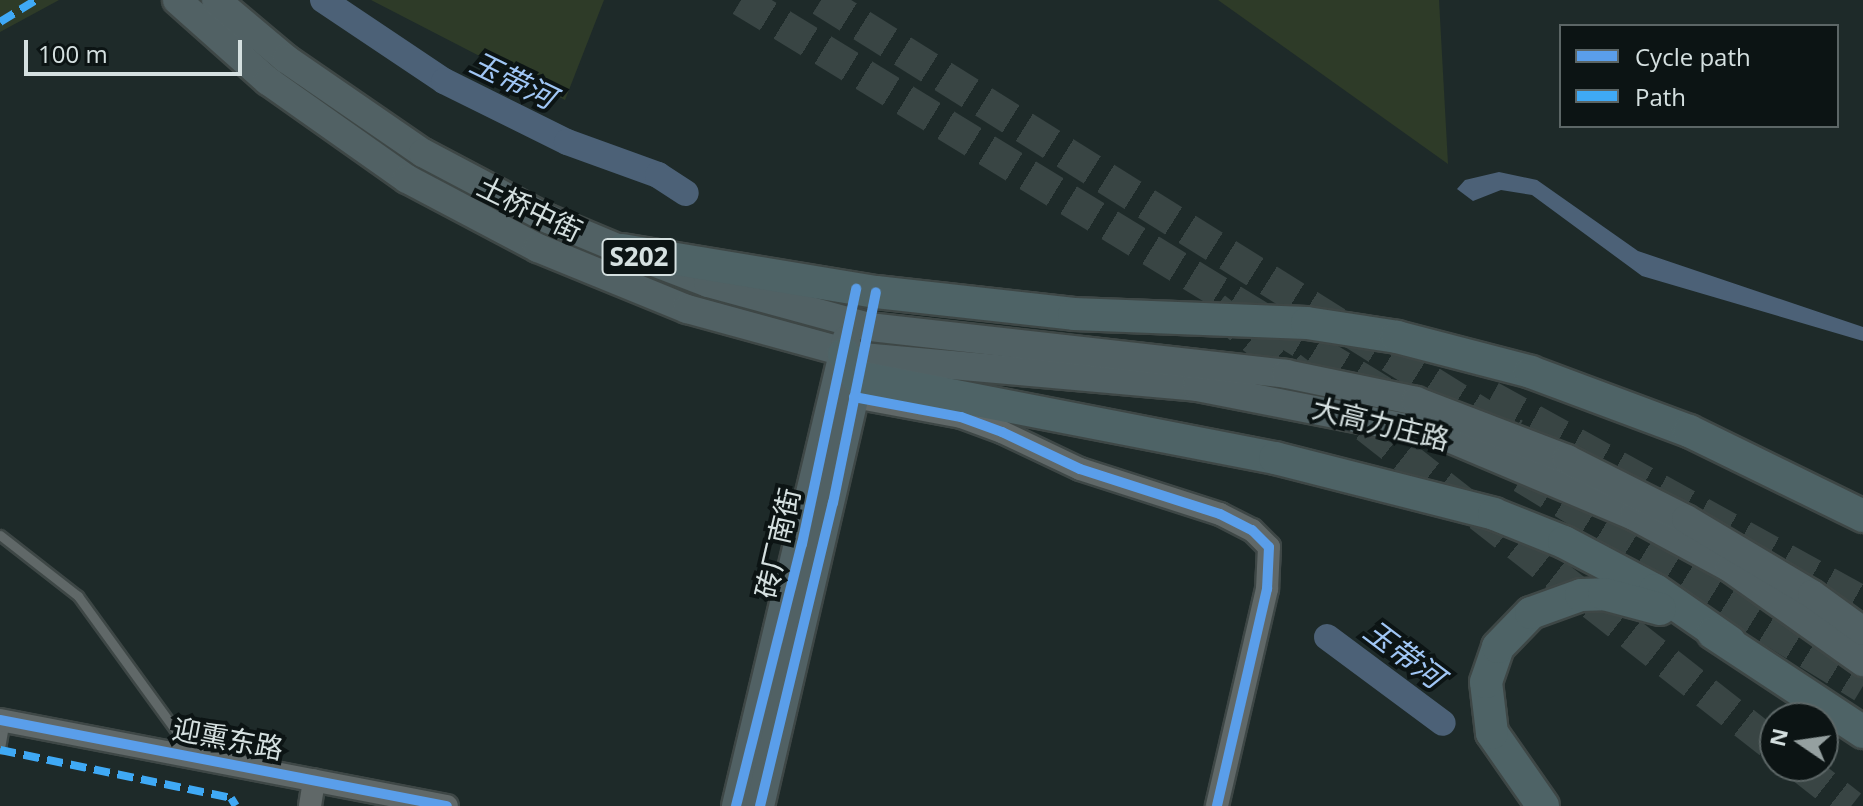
<!DOCTYPE html>
<html>
<head>
<meta charset="utf-8">
<style>
  body { margin:0 }
  #map { position:relative; width:1863px; height:806px; overflow:hidden; background:#1e2a29; font-family:"Open Sans","Noto Sans SC",sans-serif }
  div>[style] { position:absolute }
  .green>* { inset:0; background:#2e3b28 }
  .water>* { inset:0; background:#4c6177 }
  .river>* { height:26px; margin:-13px; padding:0 13px; transform-origin:13px; border-radius:13px; background:#4c6177 }
  .motorway-tunnel>* { height:32px; margin-top:-16px; transform-origin:0; background:repeating-linear-gradient(90deg,#394544 0 32px,transparent 0 48px) }
  .roads { filter:drop-shadow(2px 0 #3e4746) drop-shadow(-2px 0 #3e4746) drop-shadow(0 2px #3e4746) drop-shadow(0 -2px #3e4746) }
  .service>* { height:9px; margin:-4.5px; padding:0 4.5px; transform-origin:4.5px; border-radius:4.5px; background:#606868 }
  .tertiary>* { height:22px; margin:-11px; padding:0 11px; transform-origin:11px; border-radius:11px; background:#606868 }
  .primary>* { height:28px; margin:-14px; padding:0 14px; transform-origin:14px; border-radius:14px; background:#516164 }
  .motorway>* { height:32px; margin:-16px; padding:0 16px; transform-origin:16px; border-radius:16px; background:#4e6366 }
  .quiet>* { height:8px; margin-top:-4px; transform-origin:0; background:repeating-linear-gradient(90deg,#3fa9f5 0 16px,transparent 0 24px) }
  .cycleway>* { height:10px; margin:-5px; padding:0 5px; transform-origin:5px; border-radius:5px; background:#5a9eea }
  span { translate:-50% -50%; white-space:nowrap; text-align:center; line-height:1.15; -webkit-text-stroke:8px #0c1414; paint-order:stroke }
  .shield-label span { padding:2px 6px; background:#0c1414; border:2px solid; border-radius:6px; -webkit-text-stroke-width:0 }
  .shield-label { font-size:26px; color:#d5e0e0; font-weight:700 }
  .street-label { font-size:28px; color:#d5e0e0 }
  .water-label { font-size:30px; color:#a0c6f5; font-style:italic }
  .legend { position:absolute; left:1559px; top:24px; width:280px; height:104px; box-sizing:border-box; background:#0c1414; border:2px solid #5c6666; margin:0; padding:10px 14px; list-style:none; font-size:24px; color:#d5e0e0 }
  .legend li { display:flex; align-items:center; gap:16px; height:40px }
  .legend b { width:40px; border:2px solid #5c6666 }
  .north { position:absolute; left:1759px; top:702px; width:80px; height:80px; box-sizing:border-box; background:#0c1414; border:2px solid #5c6666; border-radius:50%; rotate:283deg; font-size:22px; font-weight:700; line-height:32px; text-align:center; color:#d5e0e0 }
  .north::after { content:''; display:block; margin:auto; width:28px; height:36px; background:#95a0a0; clip-path:polygon(50% 0,100% 100%,50% 72%,0 100%) }
  .scale { position:absolute; left:24px; top:40px; width:218px; height:36px; box-sizing:border-box; border:4px solid #d5e0e0; border-top:0; padding-left:10px; font-size:24px; line-height:28px; white-space:nowrap; color:#d5e0e0; -webkit-text-stroke:6px #0c1414; paint-order:stroke }
</style>
</head>
<body>
<div id="map">
  <div class="green">
    <i style="clip-path:polygon(0 0,59px 0,0 32px)"></i>
    <i style="clip-path:polygon(371px 0,604px 0,565px 100px)"></i>
    <i style="clip-path:polygon(1218px 0,1439px 0,1448px 164px)"></i>
  </div>
  <div class="water">
    <i style="clip-path:polygon(1499px 172px,1537px 180px,1638px 251px,1863px 327px,1863px 341px,1642px 276px,1532px 195px,1501px 190px,1473px 201px,1457px 189px,1465px 180px)"></i>
  </div>
  <div class="river">
    <i style="left:323px;top:0;width:146px;rotate:33.8deg"></i>
    <i style="left:444px;top:81px;width:137px;rotate:26.4deg"></i>
    <i style="left:567px;top:142px;width:97px;rotate:19.9deg"></i>
    <i style="left:658px;top:175px;width:33px;rotate:33deg"></i>
    <i style="left:1327px;top:637px;width:144px;rotate:36.6deg"></i>
  </div>
  <div class="motorway-tunnel">
    <i style="left:741px;top:0;width:762px;rotate:31.42deg"></i>
    <i style="left:821px;top:0;width:818px;rotate:32.06deg"></i>
    <i style="left:1215px;top:308px;width:712px;rotate:38.09deg"></i>
    <i style="left:1491px;top:397px;width:425px;rotate:28.9deg"></i>
    <i style="left:1522px;top:477px;width:400px;rotate:31.6deg"></i>
    <i style="left:1800px;top:766px;width:65px;rotate:38.1deg"></i>
  </div>
  <div class="roads">
    <div class="service">
      <i style="left:0;top:535px;width:99px;rotate:38deg"></i>
      <i style="left:78px;top:596px;width:194px;rotate:54deg"></i>
      <i style="left:0;top:748px;width:27px;rotate:-80deg"></i>
    </div>
    <div class="tertiary">
      <i style="left:854px;top:397px;width:109px;rotate:10.6deg"></i>
      <i style="left:961px;top:417px;width:44px;rotate:20.1deg"></i>
      <i style="left:1002px;top:432px;width:86px;rotate:25.4deg"></i>
      <i style="left:1080px;top:469px;width:147px;rotate:17.8deg"></i>
      <i style="left:1220px;top:514px;width:36px;rotate:27deg"></i>
      <i style="left:1252px;top:530px;width:24px;rotate:45deg"></i>
      <i style="left:1269px;top:547px;width:42px;rotate:92.7deg"></i>
      <i style="left:1267px;top:589px;width:223px;rotate:103deg"></i>
      <i style="left:0;top:720px;width:455px;rotate:10.9deg"></i>
      <i style="left:310px;top:806px;width:26px;rotate:-81deg"></i>
    </div>
    <div class="primary">
      <i style="left:177px;top:0;width:122px;rotate:41.7deg"></i>
      <i style="left:268px;top:81px;width:170px;rotate:35.2deg"></i>
      <i style="left:407px;top:179px;width:148px;rotate:27.8deg"></i>
      <i style="left:538px;top:248px;width:161px;rotate:22.3deg"></i>
      <i style="left:687px;top:309px;width:181px;rotate:15.3deg"></i>
      <i style="left:862px;top:357px;width:336px;rotate:5.1deg"></i>
      <i style="left:1197px;top:387px;width:250px;rotate:11.1deg"></i>
      <i style="left:1442px;top:435px;width:208px;rotate:22.9deg"></i>
      <i style="left:1634px;top:516px;width:109px;rotate:28.4deg"></i>
      <i style="left:1730px;top:568px;width:163px;rotate:35.3deg"></i>
      <i style="left:216px;top:0;width:92px;rotate:40.1deg"></i>
      <i style="left:286px;top:59px;width:166px;rotate:34.5deg"></i>
      <i style="left:423px;top:153px;width:141px;rotate:27.8deg"></i>
      <i style="left:548px;top:219px;width:80px;rotate:22.7deg"></i>
      <i style="left:622px;top:250px;width:92px;rotate:21deg"></i>
      <i style="left:708px;top:283px;width:167px;rotate:15.3deg"></i>
      <i style="left:869px;top:327px;width:420px;rotate:6.4deg"></i>
      <i style="left:1286px;top:374px;width:133px;rotate:11.7deg"></i>
      <i style="left:1416px;top:401px;width:162px;rotate:21deg"></i>
      <i style="left:1567px;top:459px;width:133px;rotate:26.8deg"></i>
      <i style="left:1686px;top:519px;width:147px;rotate:30.8deg"></i>
      <i style="left:1812px;top:594px;width:63px;rotate:36deg"></i>
      <i style="left:736px;top:806px;width:479px;rotate:-76.7deg"></i>
      <i style="left:760px;top:806px;width:431px;rotate:-77deg"></i>
    </div>
    <div class="motorway">
      <i style="left:622px;top:250px;width:257px;rotate:9.4deg"></i>
      <i style="left:876px;top:292px;width:199px;rotate:6.3deg"></i>
      <i style="left:1074px;top:314px;width:233px;rotate:2.2deg"></i>
      <i style="left:1307px;top:323px;width:91px;rotate:8.8deg"></i>
      <i style="left:1397px;top:337px;width:138px;rotate:14.6deg"></i>
      <i style="left:1531px;top:372px;width:169px;rotate:20.5deg"></i>
      <i style="left:1689px;top:431px;width:194px;rotate:26deg"></i>
      <i style="left:844px;top:354px;width:27px;rotate:59deg"></i>
      <i style="left:858px;top:377px;width:425px;rotate:11deg"></i>
      <i style="left:1275px;top:458px;width:226px;rotate:14.3deg"></i>
      <i style="left:1494px;top:514px;width:75px;rotate:21.8deg"></i>
      <i style="left:1564px;top:542px;width:103px;rotate:27.8deg"></i>
      <i style="left:1655px;top:590px;width:91px;rotate:34.7deg"></i>
      <i style="left:1713px;top:633px;width:180px;rotate:33.4deg"></i>
      <i style="left:1543px;top:806px;width:89px;rotate:-124.9deg"></i>
      <i style="left:1492px;top:733px;width:51px;rotate:-96.7deg"></i>
      <i style="left:1486px;top:682px;width:37px;rotate:-71deg"></i>
      <i style="left:1498px;top:647px;width:47px;rotate:-45.9deg"></i>
      <i style="left:1531px;top:613px;width:53px;rotate:-19.8deg"></i>
      <i style="left:1581px;top:595px;width:23px;rotate:-2deg"></i>
      <i style="left:1604px;top:594px;width:58px;rotate:15deg"></i>
    </div>
  </div>
  <div class="quiet">
    <i style="left:0;top:22px;width:42px;rotate:-31.4deg"></i>
    <i style="left:0;top:750px;width:236px;rotate:11.7deg"></i>
    <i style="left:231px;top:798px;width:9px;rotate:58deg"></i>
  </div>
  <div class="cycleway">
    <i style="left:854px;top:397px;width:109px;rotate:10.6deg"></i>
    <i style="left:961px;top:417px;width:44px;rotate:20.1deg"></i>
    <i style="left:1002px;top:432px;width:86px;rotate:25.4deg"></i>
    <i style="left:1080px;top:469px;width:147px;rotate:17.8deg"></i>
    <i style="left:1220px;top:514px;width:36px;rotate:27deg"></i>
    <i style="left:1252px;top:530px;width:24px;rotate:45deg"></i>
    <i style="left:1269px;top:547px;width:42px;rotate:92.7deg"></i>
    <i style="left:1267px;top:589px;width:223px;rotate:103deg"></i>
    <i style="left:0;top:720px;width:455px;rotate:10.9deg"></i>
    <i style="left:736px;top:806px;width:270px;rotate:-75.9deg"></i>
    <i style="left:802px;top:544px;width:261px;rotate:-78deg"></i>
    <i style="left:760px;top:806px;width:312px;rotate:-76.5deg"></i>
    <i style="left:833px;top:503px;width:215px;rotate:-78.5deg"></i>
  </div>
  <div class="shield-label">
    <span style="left:639px;top:257px">S202</span>
  </div>
  <div class="street-label">
    <span style="left:530px;top:208px;rotate:26deg">土桥中街</span>
    <span style="left:1381px;top:423px;rotate:14deg">大高力庄路</span>
    <span style="left:777px;top:543px;rotate:-77deg">砖厂南街</span>
    <span style="left:228px;top:738px;rotate:11deg">迎熏东路</span>
  </div>
  <div class="water-label">
    <span style="left:513px;top:80px;rotate:26deg">玉带河</span>
    <span style="left:1404px;top:654px;rotate:37deg">玉带河</span>
  </div>
  <ul class="legend">
  <li><b style="height:10px;background:#5a9eea"></b>Cycle path</li>
  <li><b style="height:10px;background:#3fa9f5"></b>Path</li>
  </ul>
  <div class="north">N</div>
  <div class="scale">100 m</div>
</div>
</body>
</html>
